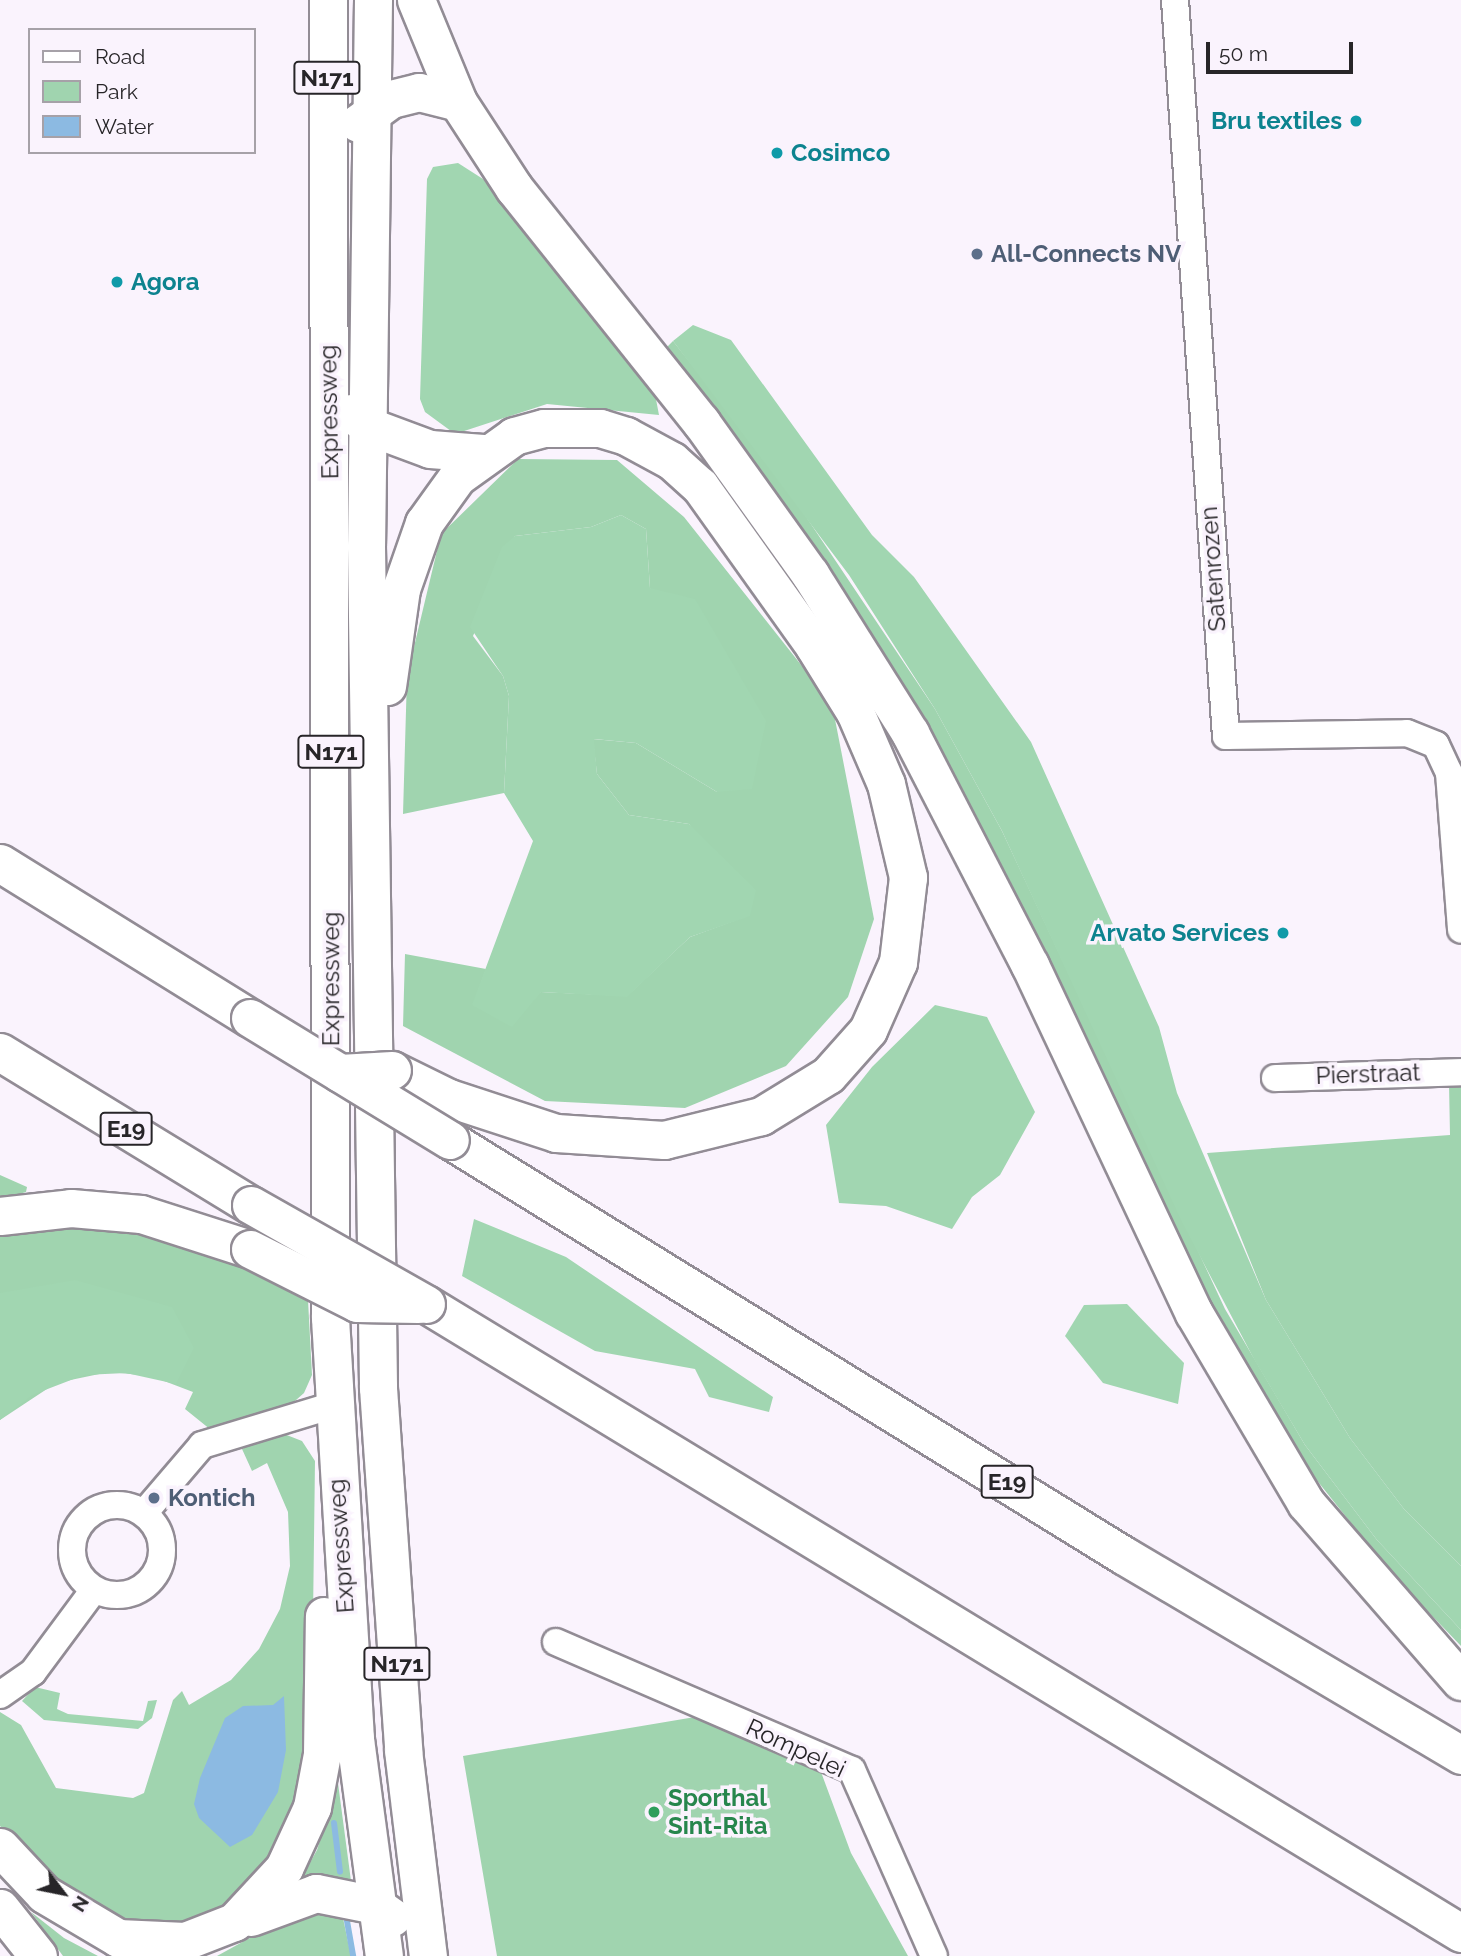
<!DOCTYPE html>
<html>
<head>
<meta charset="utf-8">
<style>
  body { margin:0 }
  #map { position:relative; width:1461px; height:1956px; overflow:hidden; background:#faf3fd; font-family:Raleway,sans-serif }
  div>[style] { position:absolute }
  .green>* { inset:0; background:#a0d4af }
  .forest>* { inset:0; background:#a1d6b1 }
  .water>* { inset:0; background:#8cbae2 }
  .stream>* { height:6px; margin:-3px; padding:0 3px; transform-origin:3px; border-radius:3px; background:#8cbae2 }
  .roads { filter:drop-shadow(2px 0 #928c95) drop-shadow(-2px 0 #928c95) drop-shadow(0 2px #928c95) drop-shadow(0 -2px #928c95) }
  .minor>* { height:26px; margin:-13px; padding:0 13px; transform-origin:13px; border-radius:13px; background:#fff }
  .minor>.ring { margin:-13px; padding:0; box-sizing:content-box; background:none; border:26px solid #fff; border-radius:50% }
  .highway>* { height:37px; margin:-18.5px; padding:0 18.5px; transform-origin:18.5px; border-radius:18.5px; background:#fff }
  .bridges { filter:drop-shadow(2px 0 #928c95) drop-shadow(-2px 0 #928c95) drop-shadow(0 2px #928c95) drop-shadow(0 -2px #928c95) }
  .highway-bridge>* { height:37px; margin:-18.5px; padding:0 18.5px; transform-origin:18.5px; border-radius:18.5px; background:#fff }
  .dots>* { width:19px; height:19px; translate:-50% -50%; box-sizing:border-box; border:4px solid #faf3fd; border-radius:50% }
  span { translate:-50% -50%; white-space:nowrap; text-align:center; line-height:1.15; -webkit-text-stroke:7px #faf3fd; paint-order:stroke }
  .shield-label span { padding:2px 5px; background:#faf3fd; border:2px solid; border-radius:5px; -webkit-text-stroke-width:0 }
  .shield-label { font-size:23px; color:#272528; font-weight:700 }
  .culture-label { font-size:24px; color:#0d838f; font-weight:700 }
  .right { translate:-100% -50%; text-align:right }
  .left { translate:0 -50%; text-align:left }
  .service-label { font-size:24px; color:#4e5e75; font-weight:700 }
  .street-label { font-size:24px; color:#272528 }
  .leisure-label { font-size:24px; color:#27864d; font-weight:700 }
  .legend { position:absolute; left:28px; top:28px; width:228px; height:126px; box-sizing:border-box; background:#faf3fd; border:2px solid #a6a1a8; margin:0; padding:9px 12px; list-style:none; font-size:21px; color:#272528 }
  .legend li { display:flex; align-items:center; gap:14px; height:35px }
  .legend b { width:35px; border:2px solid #a6a1a8 }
  .north { position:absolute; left:28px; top:1858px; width:70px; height:70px; -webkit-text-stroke:5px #faf3fd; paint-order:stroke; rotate:122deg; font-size:19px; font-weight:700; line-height:28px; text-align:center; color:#272528 }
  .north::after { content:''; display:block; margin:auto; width:24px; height:32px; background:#272528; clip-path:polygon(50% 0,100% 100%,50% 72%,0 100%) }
  .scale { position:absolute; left:1206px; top:42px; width:147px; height:32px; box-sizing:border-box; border:4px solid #272528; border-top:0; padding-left:9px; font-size:21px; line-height:24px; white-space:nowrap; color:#272528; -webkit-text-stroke:5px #faf3fd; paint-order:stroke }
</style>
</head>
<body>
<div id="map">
  <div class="green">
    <i style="clip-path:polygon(673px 341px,774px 469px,935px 709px,1002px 831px,1225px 1309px,1305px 1445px,1377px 1540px,1461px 1630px,1461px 1646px,1391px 1573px,1303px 1463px,1190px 1271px,1049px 961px,930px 732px,829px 568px,666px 348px)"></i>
    <i style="clip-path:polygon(518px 459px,617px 460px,684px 517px,832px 704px,874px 919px,848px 997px,786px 1066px,685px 1108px,545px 1101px,403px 1026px,405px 954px,486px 969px,473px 1005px,541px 992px,627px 996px,690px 937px,750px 915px,689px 824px,629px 815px,597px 774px,593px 739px,636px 743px,717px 792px,650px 588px,646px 529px,621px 515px,591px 527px,515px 536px,473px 636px,503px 676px,509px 696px,504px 793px,403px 814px,407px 676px,441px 534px)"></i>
    <i style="clip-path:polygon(1461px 1082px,1461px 1566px,1404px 1509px,1350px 1438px,1266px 1300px,1207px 1153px,1450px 1135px,1449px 1084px)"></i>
    <i style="clip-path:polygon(0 1175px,27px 1187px,26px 1192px,0 1200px)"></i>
    <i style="clip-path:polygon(52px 1226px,147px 1233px,236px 1260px,235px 1265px,308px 1300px,312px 1375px,304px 1393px,287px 1408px,211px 1430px,185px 1409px,193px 1392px,151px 1376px,109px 1372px,56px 1383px,0 1420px,0 1236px)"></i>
    <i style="clip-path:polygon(279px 1432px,302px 1441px,315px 1461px,311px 1775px,253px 1895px,169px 1931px,89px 1912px,0 1826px,0 1712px,21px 1725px,56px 1788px,133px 1798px,144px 1793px,173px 1700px,182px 1691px,189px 1705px,231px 1680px,259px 1649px,280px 1609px,290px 1566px,288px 1512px,267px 1463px,252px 1471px,242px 1449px)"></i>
    <i style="clip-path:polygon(701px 1716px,808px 1757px,821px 1772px,851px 1853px,908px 1956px,497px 1956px,463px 1756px)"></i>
    <i style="clip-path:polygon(338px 1783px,351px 1881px,302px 1877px,317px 1850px)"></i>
    <i style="clip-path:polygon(31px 1912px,64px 1938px,98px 1956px,63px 1956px)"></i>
    <i style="clip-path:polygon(325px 1912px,343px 1918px,351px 1956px,217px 1956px,284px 1919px)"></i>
  </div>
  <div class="forest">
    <i style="clip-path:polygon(458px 163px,483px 179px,655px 394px,659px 415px,547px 404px,455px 434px,425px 412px,420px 399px,427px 179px,433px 167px)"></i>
    <i style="clip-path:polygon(693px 325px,731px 340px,872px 535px,914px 577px,1031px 742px,1159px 1027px,1177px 1093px,1266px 1300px,1350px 1438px,1404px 1509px,1461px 1566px,1461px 1630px,1377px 1540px,1305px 1445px,1255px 1361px,1182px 1222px,1002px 831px,935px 709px,849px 575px,673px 341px)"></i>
    <i style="clip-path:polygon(621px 515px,646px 529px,650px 588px,695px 599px,766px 721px,752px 789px,717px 792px,636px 743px,594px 739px,597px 774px,629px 815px,689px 824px,756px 890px,750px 916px,690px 937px,627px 997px,541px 992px,512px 1027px,472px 1005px,533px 841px,504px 793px,509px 696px,503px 676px,470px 627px,502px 547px,515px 536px,591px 527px)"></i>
    <i style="clip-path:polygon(935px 1005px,987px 1017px,1035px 1112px,1000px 1175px,972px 1197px,952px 1229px,886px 1206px,839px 1203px,826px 1125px,872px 1067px)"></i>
    <i style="clip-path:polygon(474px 1219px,566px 1257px,773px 1397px,769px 1412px,709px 1397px,695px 1369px,595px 1351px,462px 1276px)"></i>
    <i style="clip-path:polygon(75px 1280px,172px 1307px,194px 1348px,176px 1384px,126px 1373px,84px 1375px,32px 1395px,0 1420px,0 1293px)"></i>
    <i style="clip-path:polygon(1127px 1304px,1184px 1363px,1178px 1404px,1103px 1383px,1065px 1336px,1084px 1305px)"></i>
    <i style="clip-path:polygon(35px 1687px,60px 1693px,57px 1709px,68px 1714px,143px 1721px,148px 1701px,157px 1700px,152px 1718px,138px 1729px,44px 1720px,22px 1701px)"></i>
  </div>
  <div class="water">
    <i style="clip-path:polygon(284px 1696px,286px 1750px,278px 1792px,252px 1835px,230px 1847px,199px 1818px,194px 1804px,200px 1778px,225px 1718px,243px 1706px,273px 1705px)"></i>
  </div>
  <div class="stream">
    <i style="left:334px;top:1823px;width:49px;rotate:83deg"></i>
    <i style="left:347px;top:1921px;width:36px;rotate:80deg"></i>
  </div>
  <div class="roads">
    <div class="minor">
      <i style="left:1175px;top:0;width:738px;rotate:86.04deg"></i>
      <i style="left:1226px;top:736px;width:181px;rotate:-0.9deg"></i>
      <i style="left:1407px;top:733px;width:31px;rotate:22deg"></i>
      <i style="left:1436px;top:745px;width:31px;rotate:65deg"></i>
      <i style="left:1449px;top:773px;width:157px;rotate:85.6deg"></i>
      <i style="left:1275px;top:1078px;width:186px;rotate:-1.8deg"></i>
      <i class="ring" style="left:72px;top:1505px;width:64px;height:64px"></i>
      <i style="left:144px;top:1513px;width:89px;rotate:-49.5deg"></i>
      <i style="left:202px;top:1445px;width:138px;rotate:-16.9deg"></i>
      <i style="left:556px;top:1642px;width:322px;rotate:23.4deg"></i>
      <i style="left:852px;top:1770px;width:203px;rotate:66.2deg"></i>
      <i style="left:0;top:1695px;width:40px;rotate:-34.9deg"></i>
      <i style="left:33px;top:1672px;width:102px;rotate:-53.4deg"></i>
    </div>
    <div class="highway">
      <i style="left:328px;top:0;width:1318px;rotate:89.91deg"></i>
      <i style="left:330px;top:1318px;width:422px;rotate:86.6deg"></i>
      <i style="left:355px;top:1739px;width:219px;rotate:82.4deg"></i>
      <i style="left:373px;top:0;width:546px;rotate:90.73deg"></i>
      <i style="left:366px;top:546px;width:842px;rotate:89.18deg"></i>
      <i style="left:378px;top:1388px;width:363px;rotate:86deg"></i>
      <i style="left:403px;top:1750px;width:208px;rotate:83.1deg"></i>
      <i style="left:416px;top:0;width:110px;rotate:67.6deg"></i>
      <i style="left:458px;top:102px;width:103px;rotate:56.9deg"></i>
      <i style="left:514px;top:188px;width:300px;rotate:51.4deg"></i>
      <i style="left:701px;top:422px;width:187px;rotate:54.4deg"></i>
      <i style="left:810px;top:574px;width:188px;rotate:57.8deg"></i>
      <i style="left:910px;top:733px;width:261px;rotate:62.7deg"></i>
      <i style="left:1030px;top:965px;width:385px;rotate:64.8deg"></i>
      <i style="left:1194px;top:1313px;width:221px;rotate:59.5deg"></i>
      <i style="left:1306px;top:1503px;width:236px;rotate:49deg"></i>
      <i style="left:358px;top:123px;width:41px;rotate:-36deg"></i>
      <i style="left:391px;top:99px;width:29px;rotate:-14deg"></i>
      <i style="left:419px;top:92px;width:40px;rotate:14.4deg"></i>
      <i style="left:351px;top:413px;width:21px;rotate:37deg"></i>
      <i style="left:368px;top:426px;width:66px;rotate:20.4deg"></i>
      <i style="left:430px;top:449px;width:53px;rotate:4.3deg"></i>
      <i style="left:387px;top:686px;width:98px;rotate:-81.8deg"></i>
      <i style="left:401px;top:589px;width:70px;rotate:-70.8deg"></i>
      <i style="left:424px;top:523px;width:57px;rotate:-54.3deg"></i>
      <i style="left:457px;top:477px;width:70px;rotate:-35.7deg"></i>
      <i style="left:514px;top:436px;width:31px;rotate:-15deg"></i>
      <i style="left:544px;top:428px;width:56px"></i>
      <i style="left:600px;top:428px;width:27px;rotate:17deg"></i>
      <i style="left:626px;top:436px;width:52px;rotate:28.5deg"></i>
      <i style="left:672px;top:461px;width:38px;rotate:42deg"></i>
      <i style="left:700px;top:486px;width:196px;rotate:54.5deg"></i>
      <i style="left:814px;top:646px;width:78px;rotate:58.2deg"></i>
      <i style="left:855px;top:712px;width:78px;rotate:66.7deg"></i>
      <i style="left:886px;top:784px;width:96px;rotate:76.7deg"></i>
      <i style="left:908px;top:877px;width:86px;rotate:96.7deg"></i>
      <i style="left:898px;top:962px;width:74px;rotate:113.8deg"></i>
      <i style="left:868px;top:1030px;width:60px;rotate:131.6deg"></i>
      <i style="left:828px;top:1075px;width:79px;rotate:148.5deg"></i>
      <i style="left:761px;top:1116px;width:100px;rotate:166.1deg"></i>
      <i style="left:664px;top:1140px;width:108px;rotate:-176.3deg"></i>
      <i style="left:556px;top:1133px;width:113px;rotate:-161.9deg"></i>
      <i style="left:449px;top:1098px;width:64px;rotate:-153.8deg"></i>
      <i style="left:0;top:863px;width:294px;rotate:31.8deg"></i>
      <i style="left:0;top:1052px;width:294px;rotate:31.4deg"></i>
      <i style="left:450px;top:1140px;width:791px;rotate:31.66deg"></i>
      <i style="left:1123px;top:1555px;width:393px;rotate:30.6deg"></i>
      <i style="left:0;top:1216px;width:71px;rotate:-6.4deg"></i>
      <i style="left:71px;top:1208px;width:70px;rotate:4.9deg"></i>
      <i style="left:141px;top:1214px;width:114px;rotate:17.8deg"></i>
      <i style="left:426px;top:1304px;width:1211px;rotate:31.29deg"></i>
      <i style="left:0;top:1847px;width:64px;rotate:46.9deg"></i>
      <i style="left:44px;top:1894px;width:86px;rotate:30.7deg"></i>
      <i style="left:118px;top:1938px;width:67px;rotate:2.6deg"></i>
      <i style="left:185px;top:1941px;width:53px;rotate:-21.2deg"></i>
      <i style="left:234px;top:1922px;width:74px;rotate:-47.2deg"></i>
      <i style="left:284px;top:1868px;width:67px;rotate:-65.3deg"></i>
      <i style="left:312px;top:1807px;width:54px;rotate:-79.3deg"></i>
      <i style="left:322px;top:1754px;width:138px;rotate:-89.2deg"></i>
      <i style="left:0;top:1908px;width:61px;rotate:51.6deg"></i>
      <i style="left:251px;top:1917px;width:69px;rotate:-20.3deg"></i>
      <i style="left:316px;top:1893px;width:60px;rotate:11.5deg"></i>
      <i style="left:375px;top:1905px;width:21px;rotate:35deg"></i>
    </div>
  </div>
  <div class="bridges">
    <div class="highway-bridge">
      <i style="left:250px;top:1018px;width:234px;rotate:31.4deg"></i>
      <i style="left:340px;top:1073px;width:52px;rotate:-3.3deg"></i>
      <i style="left:251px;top:1205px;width:201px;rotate:29.5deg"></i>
      <i style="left:250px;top:1249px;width:120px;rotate:26.8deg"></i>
      <i style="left:357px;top:1303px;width:61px;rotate:0.9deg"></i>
    </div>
  </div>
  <div class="dots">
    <i style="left:1356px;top:121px;background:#0f9aa8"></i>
    <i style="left:777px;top:153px;background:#0f9aa8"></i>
    <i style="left:977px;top:254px;background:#5c6f8a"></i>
    <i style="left:117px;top:282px;background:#0f9aa8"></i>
    <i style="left:1283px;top:933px;background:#0f9aa8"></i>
    <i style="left:154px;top:1498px;background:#5c6f8a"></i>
    <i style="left:654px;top:1812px;background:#2e9e5b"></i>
  </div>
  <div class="shield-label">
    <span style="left:327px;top:78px">N171</span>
    <span style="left:331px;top:752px">N171</span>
    <span style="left:126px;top:1129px">E19</span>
    <span style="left:1007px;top:1482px">E19</span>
    <span style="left:397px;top:1664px">N171</span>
  </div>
  <div class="culture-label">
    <span class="right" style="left:1342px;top:121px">Bru textiles</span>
    <span class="left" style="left:791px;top:153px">Cosimco</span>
    <span class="left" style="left:131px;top:282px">Agora</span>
    <span class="right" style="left:1269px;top:933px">Arvato Services</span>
  </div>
  <div class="service-label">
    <span class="left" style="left:991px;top:254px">All-Connects NV</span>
    <span class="left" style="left:168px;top:1498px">Kontich</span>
  </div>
  <div class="street-label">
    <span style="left:329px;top:412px;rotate:-91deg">Expressweg</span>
    <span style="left:1213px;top:569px;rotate:-94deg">Satenrozen</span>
    <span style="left:331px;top:979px;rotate:-90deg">Expressweg</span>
    <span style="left:1368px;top:1074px;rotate:-2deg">Pierstraat</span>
    <span style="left:341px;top:1546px;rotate:-94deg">Expressweg</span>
    <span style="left:796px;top:1748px;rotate:25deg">Rompelei</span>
  </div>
  <div class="leisure-label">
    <span class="left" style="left:668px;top:1812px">Sporthal<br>Sint-Rita</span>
  </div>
  <ul class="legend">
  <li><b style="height:9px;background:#fff"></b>Road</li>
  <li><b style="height:19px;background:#a0d4af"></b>Park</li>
  <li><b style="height:19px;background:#8cbae2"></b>Water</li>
  </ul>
  <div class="north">N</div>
  <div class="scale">50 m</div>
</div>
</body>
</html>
